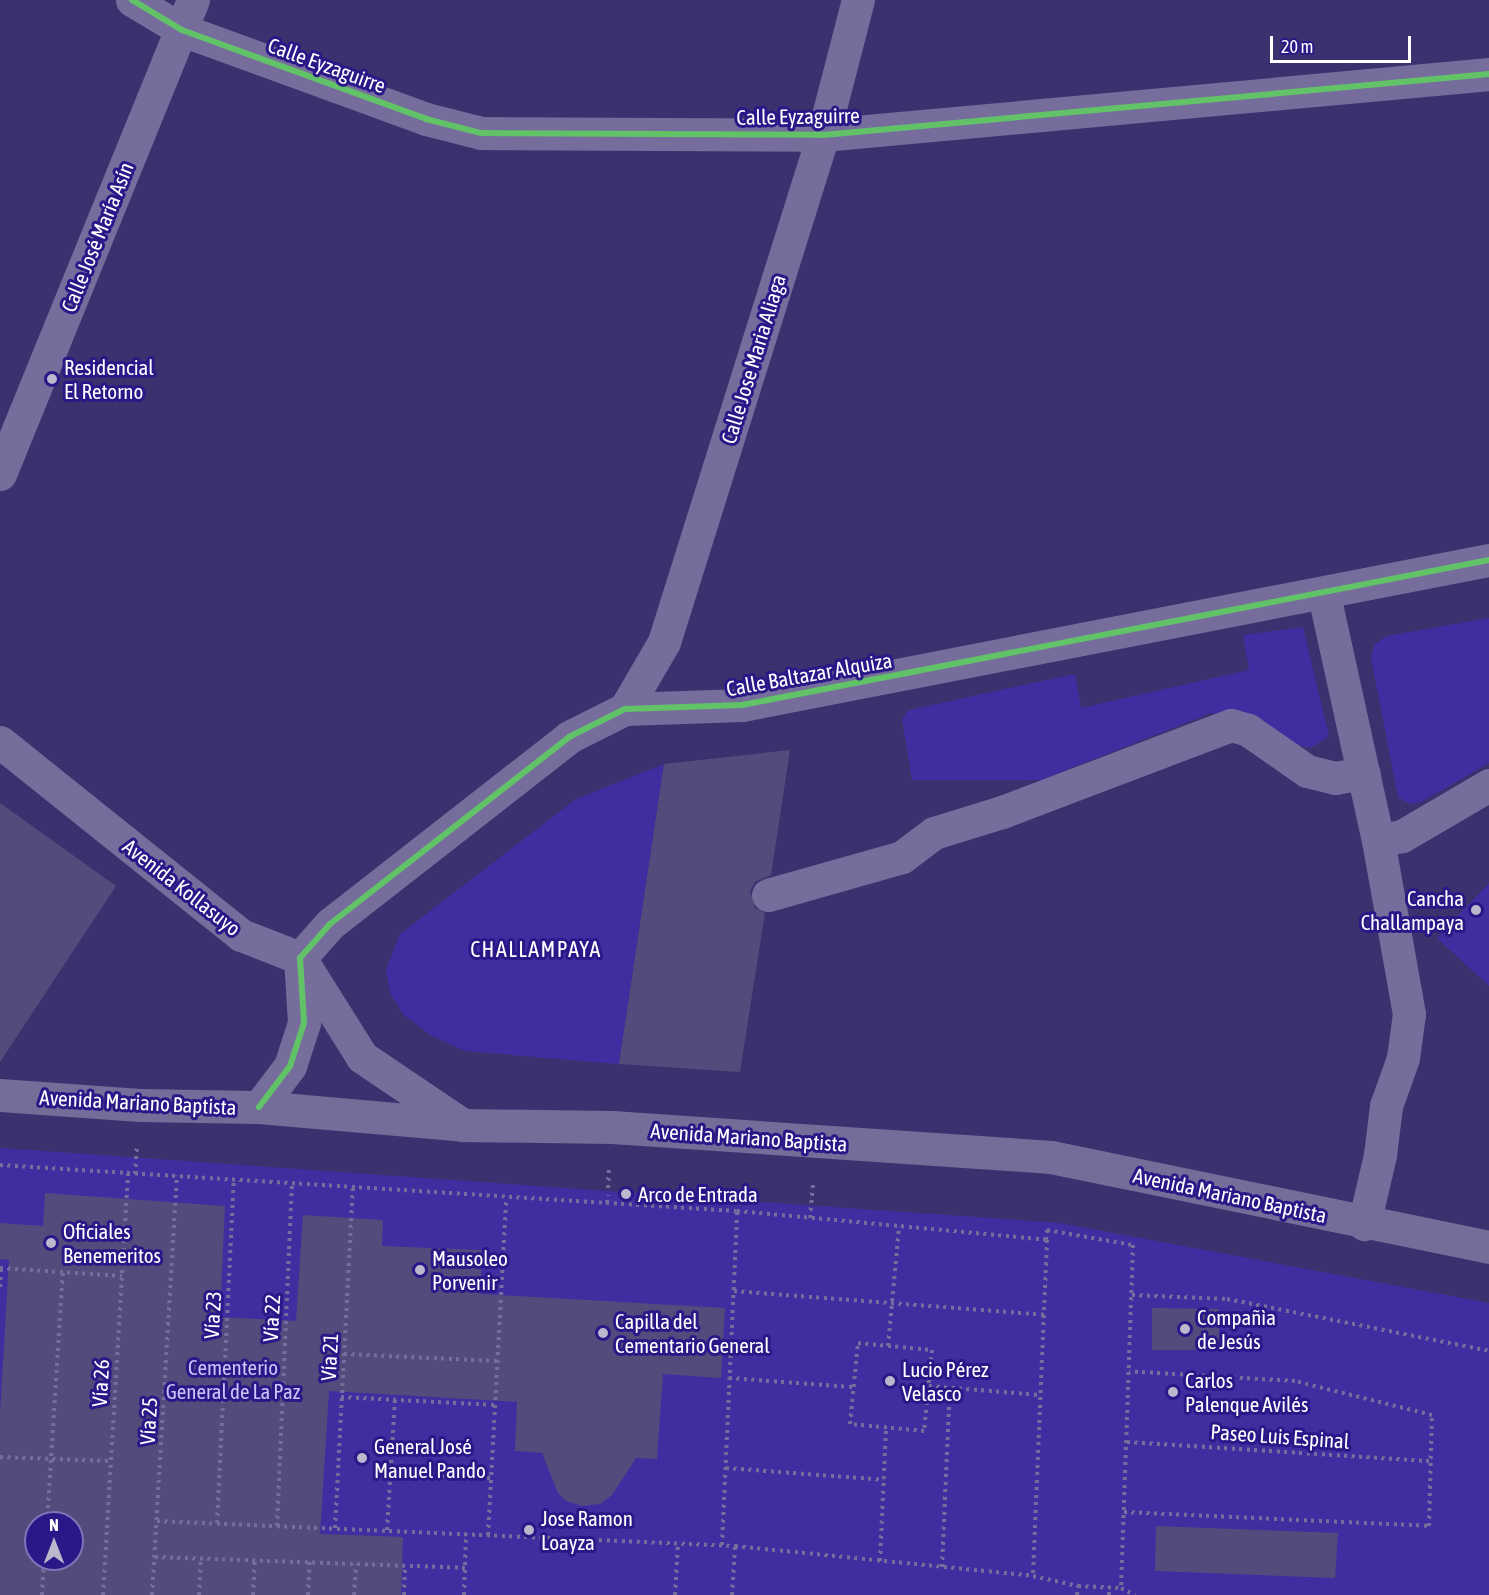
<!DOCTYPE html>
<html>
<head>
<meta charset="utf-8">
<style>
  body { margin:0 }
  #map { position:relative; width:1489px; height:1595px; overflow:hidden; background:#3c316e; font-family:"Asap Condensed",sans-serif }
  div>[style] { position:absolute }
  .green>* { inset:0; background:#402ea0 }
  .building>* { inset:0; background:#544b7d }
  .path>* { height:4px; margin-top:-2px; transform-origin:0; background:repeating-linear-gradient(90deg,#766d9c 0 3px,transparent 0 7.5px) }
  .minor>* { height:33px; margin:-16.5px; padding:0 16.5px; transform-origin:16.5px; border-radius:16.5px; background:#766d9c }
  .major>* { height:33px; margin:-16.5px; padding:0 16.5px; transform-origin:16.5px; border-radius:16.5px; background:#746c99 }
  .cycleway>* { height:6px; margin:-3px; padding:0 3px; transform-origin:3px; border-radius:3px; background:#61c268 }
  .dots>* { width:16px; height:16px; translate:-50% -50%; box-sizing:border-box; border:3px solid #2b1788; border-radius:50% }
  span { translate:-50% -50%; white-space:nowrap; text-align:center; line-height:1.15; -webkit-text-stroke:6px #2b1788; paint-order:stroke }
  .street-label { font-size:21px; color:#fff }
  .poi-label { font-size:21px; color:#fff }
  .left { translate:0 -50%; text-align:left }
  .right { translate:-100% -50%; text-align:right }
  .park-label { font-size:21px; color:#cdc4fa }
  .neighbourhood-label { font-size:22px; color:#fff; letter-spacing:1.5px }
  .north { position:absolute; left:24px; top:1511px; width:60px; height:60px; box-sizing:border-box; background:#2b1788; border:2px solid #8074b8; border-radius:50%; rotate:0deg; font-size:16px; font-weight:700; line-height:24px; text-align:center; color:#fff }
  .north::after { content:''; display:block; margin:auto; width:21px; height:27px; background:#bbb7cc; clip-path:polygon(50% 0,100% 100%,50% 72%,0 100%) }
  .scale { position:absolute; left:1270px; top:36px; width:141px; height:27px; box-sizing:border-box; border:3px solid #fff; border-top:0; padding-left:8px; font-size:18px; line-height:21px; white-space:nowrap; color:#fff; -webkit-text-stroke:4px #2b1788; paint-order:stroke }
</style>
</head>
<body>
<div id="map">
  <div class="green">
    <i style="clip-path:polygon(1489px 618px,1489px 763px,1421px 802px,1409px 804px,1398px 797px,1371px 658px,1374px 645px,1387px 636px)"></i>
    <i style="clip-path:polygon(1303px 627px,1329px 736px,1311px 748px,1280px 742px,1246px 718px,1211px 713px,1041px 780px,912px 780px,902px 719px,909px 710px,1075px 674px,1081px 708px,1249px 670px,1243px 635px)"></i>
    <i style="clip-path:polygon(664px 764px,619px 1064px,465px 1051px,430px 1035px,403px 1014px,390px 993px,386px 970px,400px 934px,576px 799px)"></i>
    <i style="clip-path:polygon(1489px 883px,1489px 986px,1437px 938px)"></i>
    <i style="clip-path:polygon(evenodd,0 1148px,1060px 1223px,1489px 1303px,1489px 1595px,0 1595px,0 1148px,36px 1523px,72px 1523px,72px 1559px,36px 1559px,36px 1523px)"></i>
  </div>
  <div class="building">
    <i style="clip-path:polygon(790px 750px,771px 875px,755px 882px,750px 891px,755px 908px,765px 913px,740px 1072px,619px 1064px,664px 764px)"></i>
    <i style="clip-path:polygon(0 803px,116px 886px,0 1062px)"></i>
    <i style="clip-path:polygon(evenodd,45px 1193px,225px 1206px,220px 1317px,296px 1321px,303px 1215px,383px 1220px,382px 1246px,482px 1250px,480px 1294px,725px 1308px,721px 1378px,663px 1374px,657px 1459px,636px 1458px,612px 1495px,600px 1504px,582px 1506px,566px 1501px,558px 1493px,542px 1453px,515px 1451px,517px 1402px,329px 1391px,320px 1534px,403px 1537px,401px 1595px,0 1595px,0 1414px,9px 1260px,0 1259px,0 1223px,43px 1226px,45px 1193px,36px 1523px,72px 1523px,72px 1559px,36px 1559px,36px 1523px)"></i>
    <i style="clip-path:polygon(1152px 1308px,1219px 1309px,1219px 1350px,1152px 1350px)"></i>
    <i style="clip-path:polygon(1156px 1526px,1338px 1533px,1335px 1578px,1155px 1571px)"></i>
  </div>
  <div class="path">
    <i style="left:0;top:1165px;width:738px;rotate:3.57deg"></i>
    <i style="left:737px;top:1211px;width:311px;rotate:5.3deg"></i>
    <i style="left:1047px;top:1240px;width:336px;rotate:92.4deg"></i>
    <i style="left:135px;top:1174px;width:29px;rotate:-86deg"></i>
    <i style="left:608px;top:1188px;width:20px;rotate:-87deg"></i>
    <i style="left:607px;top:1203px;width:8px;rotate:-83deg"></i>
    <i style="left:810px;top:1218px;width:35px;rotate:-85deg"></i>
    <i style="left:1046px;top:1240px;width:10px;rotate:-84deg"></i>
    <i style="left:1047px;top:1230px;width:87px;rotate:9.9deg"></i>
    <i style="left:1133px;top:1245px;width:343px;rotate:92deg"></i>
    <i style="left:0;top:1268px;width:122px;rotate:3.8deg"></i>
    <i style="left:0;top:1287px;width:19px;rotate:-87deg"></i>
    <i style="left:734px;top:1291px;width:311px;rotate:4.4deg"></i>
    <i style="left:1132px;top:1295px;width:95px;rotate:2.4deg"></i>
    <i style="left:1227px;top:1299px;width:267px;rotate:11.2deg"></i>
    <i style="left:858px;top:1343px;width:74px;rotate:5.4deg"></i>
    <i style="left:932px;top:1350px;width:81px;rotate:95.6deg"></i>
    <i style="left:924px;top:1431px;width:74px;rotate:-174.6deg"></i>
    <i style="left:850px;top:1424px;width:81px;rotate:-84.4deg"></i>
    <i style="left:888px;top:1346px;width:120px;rotate:-84.7deg"></i>
    <i style="left:344px;top:1354px;width:153px;rotate:2.6deg"></i>
    <i style="left:729px;top:1378px;width:124px;rotate:4.2deg"></i>
    <i style="left:929px;top:1386px;width:111px;rotate:4.6deg"></i>
    <i style="left:341px;top:1397px;width:154px;rotate:3deg"></i>
    <i style="left:1127px;top:1442px;width:305px;rotate:3.6deg"></i>
    <i style="left:0;top:1457px;width:111px;rotate:2.1deg"></i>
    <i style="left:726px;top:1468px;width:158px;rotate:4.3deg"></i>
    <i style="left:390px;top:1473px;width:101px;rotate:2.8deg"></i>
    <i style="left:1124px;top:1512px;width:305px;rotate:2.6deg"></i>
    <i style="left:1429px;top:1526px;width:111px;rotate:-88.5deg"></i>
    <i style="left:1432px;top:1415px;width:141px;rotate:-166.1deg"></i>
    <i style="left:1295px;top:1381px;width:166px;rotate:-176.6deg"></i>
    <i style="left:157px;top:1521px;width:579px;rotate:2.48deg"></i>
    <i style="left:735px;top:1546px;width:300px;rotate:5.7deg"></i>
    <i style="left:1033px;top:1576px;width:46px;rotate:12.5deg"></i>
    <i style="left:1078px;top:1586px;width:43px;rotate:2.7deg"></i>
    <i style="left:1121px;top:1588px;width:16px;rotate:27deg"></i>
    <i style="left:47px;top:1523px;width:252px;rotate:-86.4deg"></i>
    <i style="left:217px;top:1523px;width:343px;rotate:-87.2deg"></i>
    <i style="left:277px;top:1526px;width:342px;rotate:-87.5deg"></i>
    <i style="left:335px;top:1528px;width:340px;rotate:-87deg"></i>
    <i style="left:387px;top:1530px;width:130px;rotate:-86.5deg"></i>
    <i style="left:488px;top:1535px;width:337px;rotate:-86.9deg"></i>
    <i style="left:722px;top:1545px;width:334px;rotate:-87.4deg"></i>
    <i style="left:155px;top:1557px;width:310px;rotate:2deg"></i>
    <i style="left:880px;top:1561px;width:134px;rotate:-87.4deg"></i>
    <i style="left:942px;top:1567px;width:180px;rotate:-87.5deg"></i>
    <i style="left:42px;top:1595px;width:36px;rotate:-87deg"></i>
    <i style="left:103px;top:1595px;width:422px;rotate:-86.6deg"></i>
    <i style="left:152px;top:1595px;width:420px;rotate:-86.6deg"></i>
    <i style="left:199px;top:1595px;width:37px;rotate:-87deg"></i>
    <i style="left:253px;top:1595px;width:34px;rotate:-87deg"></i>
    <i style="left:308px;top:1595px;width:33px;rotate:-87deg"></i>
    <i style="left:354px;top:1595px;width:31px;rotate:-86deg"></i>
    <i style="left:404px;top:1595px;width:30px;rotate:-88deg"></i>
    <i style="left:464px;top:1595px;width:61px;rotate:-88.1deg"></i>
    <i style="left:675px;top:1595px;width:52px;rotate:-86.7deg"></i>
    <i style="left:732px;top:1595px;width:49px;rotate:-86.5deg"></i>
    <i style="left:1077px;top:1595px;width:9px;rotate:-84deg"></i>
    <i style="left:1109px;top:1595px;width:8px;rotate:-90deg"></i>
  </div>
  <div class="minor">
    <i style="left:132px;top:0;width:58px;rotate:31deg"></i>
    <i style="left:182px;top:30px;width:260px;rotate:20deg"></i>
    <i style="left:426px;top:119px;width:57px;rotate:14.3deg"></i>
    <i style="left:481px;top:133px;width:342px;rotate:0.3deg"></i>
    <i style="left:823px;top:135px;width:669px;rotate:-5.23deg"></i>
    <i style="left:0;top:474px;width:512px;rotate:-67.85deg"></i>
    <i style="left:1324px;top:595px;width:251px;rotate:77.6deg"></i>
    <i style="left:1378px;top:840px;width:177px;rotate:79.9deg"></i>
    <i style="left:1409px;top:1014px;width:44px;rotate:97.8deg"></i>
    <i style="left:1403px;top:1058px;width:51px;rotate:109.5deg"></i>
    <i style="left:1386px;top:1106px;width:49px;rotate:97deg"></i>
    <i style="left:1380px;top:1155px;width:71px;rotate:103.1deg"></i>
    <i style="left:625px;top:709px;width:78px;rotate:-59.8deg"></i>
    <i style="left:664px;top:642px;width:531px;rotate:-72.59deg"></i>
    <i style="left:823px;top:135px;width:139px;rotate:-75.5deg"></i>
    <i style="left:0;top:742px;width:309px;rotate:38.7deg"></i>
    <i style="left:241px;top:935px;width:63px;rotate:21.3deg"></i>
    <i style="left:300px;top:958px;width:117px;rotate:57.9deg"></i>
    <i style="left:362px;top:1057px;width:122px;rotate:34deg"></i>
    <i style="left:1378px;top:840px;width:24px;rotate:-9deg"></i>
    <i style="left:1402px;top:836px;width:101px;rotate:-30.4deg"></i>
    <i style="left:768px;top:895px;width:139px;rotate:-15.8deg"></i>
    <i style="left:902px;top:857px;width:40px;rotate:-37deg"></i>
    <i style="left:934px;top:833px;width:71px;rotate:-17.2deg"></i>
    <i style="left:1002px;top:812px;width:245px;rotate:-20.8deg"></i>
    <i style="left:1231px;top:725px;width:18px;rotate:16deg"></i>
    <i style="left:1248px;top:730px;width:72px;rotate:34.8deg"></i>
    <i style="left:1307px;top:771px;width:29px;rotate:14deg"></i>
    <i style="left:1335px;top:778px;width:29px;rotate:-10deg"></i>
    <i style="left:259px;top:1107px;width:51px;rotate:-52.9deg"></i>
    <i style="left:290px;top:1066px;width:45px;rotate:-72deg"></i>
    <i style="left:304px;top:1023px;width:65px;rotate:-93.5deg"></i>
    <i style="left:300px;top:958px;width:45px;rotate:-48.6deg"></i>
    <i style="left:330px;top:924px;width:303px;rotate:-38deg"></i>
    <i style="left:569px;top:737px;width:63px;rotate:-26.6deg"></i>
    <i style="left:625px;top:709px;width:117px;rotate:-2deg"></i>
    <i style="left:742px;top:705px;width:761px;rotate:-10.99deg"></i>
  </div>
  <div class="major">
    <i style="left:0;top:1095px;width:140px;rotate:4.1deg"></i>
    <i style="left:140px;top:1105px;width:119px;rotate:1deg"></i>
    <i style="left:259px;top:1107px;width:205px;rotate:5deg"></i>
    <i style="left:463px;top:1125px;width:149px;rotate:0.8deg"></i>
    <i style="left:612px;top:1127px;width:440px;rotate:3.9deg"></i>
    <i style="left:1051px;top:1157px;width:447px;rotate:11.6deg"></i>
  </div>
  <div class="cycleway">
    <i style="left:132px;top:0;width:58px;rotate:31deg"></i>
    <i style="left:182px;top:30px;width:260px;rotate:20deg"></i>
    <i style="left:426px;top:119px;width:57px;rotate:14.3deg"></i>
    <i style="left:481px;top:133px;width:342px;rotate:0.3deg"></i>
    <i style="left:823px;top:135px;width:669px;rotate:-5.23deg"></i>
    <i style="left:259px;top:1107px;width:51px;rotate:-52.9deg"></i>
    <i style="left:290px;top:1066px;width:45px;rotate:-72deg"></i>
    <i style="left:304px;top:1023px;width:65px;rotate:-93.5deg"></i>
    <i style="left:300px;top:958px;width:45px;rotate:-48.6deg"></i>
    <i style="left:330px;top:924px;width:303px;rotate:-38deg"></i>
    <i style="left:569px;top:737px;width:63px;rotate:-26.6deg"></i>
    <i style="left:625px;top:709px;width:117px;rotate:-2deg"></i>
    <i style="left:742px;top:705px;width:761px;rotate:-10.99deg"></i>
  </div>
  <div class="dots">
    <i style="left:52px;top:379px;background:#bbb7cc"></i>
    <i style="left:1476px;top:910px;background:#bbb7cc"></i>
    <i style="left:626px;top:1194px;background:#bbb7cc"></i>
    <i style="left:51px;top:1243px;background:#bbb7cc"></i>
    <i style="left:420px;top:1270px;background:#bbb7cc"></i>
    <i style="left:1185px;top:1329px;background:#bbb7cc"></i>
    <i style="left:603px;top:1333px;background:#bbb7cc"></i>
    <i style="left:890px;top:1381px;background:#bbb7cc"></i>
    <i style="left:1173px;top:1392px;background:#bbb7cc"></i>
    <i style="left:362px;top:1458px;background:#bbb7cc"></i>
    <i style="left:529px;top:1530px;background:#bbb7cc"></i>
  </div>
  <div class="street-label">
    <span style="left:327px;top:65px;rotate:20deg">Calle Eyzaguirre</span>
    <span style="left:798px;top:116px;rotate:-1deg">Calle Eyzaguirre</span>
    <span style="left:97px;top:237px;rotate:-68deg">Calle José María Asín</span>
    <span style="left:753px;top:359px;rotate:-73deg">Calle Jose Maria Aliaga</span>
    <span style="left:809px;top:674px;rotate:-10deg">Calle Baltazar Alquiza</span>
    <span style="left:182px;top:887px;rotate:38deg">Avenida Kollasuyo</span>
    <span style="left:138px;top:1102px;rotate:3deg">Avenida Mariano Baptista</span>
    <span style="left:749px;top:1137px;rotate:4deg">Avenida Mariano Baptista</span>
    <span style="left:1230px;top:1195px;rotate:12deg">Avenida Mariano Baptista</span>
    <span style="left:212px;top:1315px;rotate:-87deg">Vía 23</span>
    <span style="left:271px;top:1318px;rotate:-87deg">Vía 22</span>
    <span style="left:329px;top:1357px;rotate:-87deg">Vía 21</span>
    <span style="left:100px;top:1383px;rotate:-87deg">Vía 26</span>
    <span style="left:148px;top:1421px;rotate:-87deg">Vía 25</span>
    <span style="left:1280px;top:1436px;rotate:4deg">Paseo Luis Espinal</span>
  </div>
  <div class="poi-label">
    <span class="left" style="left:64px;top:379px">Residencial<br>El Retorno</span>
    <span class="right" style="left:1464px;top:910px">Cancha<br>Challampaya</span>
    <span class="left" style="left:638px;top:1194px">Arco de Entrada</span>
    <span class="left" style="left:63px;top:1243px">Oficiales<br>Benemeritos</span>
    <span class="left" style="left:432px;top:1270px">Mausoleo<br>Porvenir</span>
    <span class="left" style="left:1197px;top:1329px">Compañìa<br>de Jesús</span>
    <span class="left" style="left:615px;top:1333px">Capilla del<br>Cementario General</span>
    <span class="left" style="left:902px;top:1381px">Lucio Pérez<br>Velasco</span>
    <span class="left" style="left:1185px;top:1392px">Carlos<br>Palenque Avilés</span>
    <span class="left" style="left:374px;top:1458px">General José<br>Manuel Pando</span>
    <span class="left" style="left:541px;top:1530px">Jose Ramon<br>Loayza</span>
  </div>
  <div class="park-label">
    <span style="left:233px;top:1379px">Cementerio<br>General de La Paz</span>
  </div>
  <div class="neighbourhood-label">
    <span style="left:536px;top:950px">CHALLAMPAYA</span>
  </div>
  <div class="north">N</div>
  <div class="scale">20 m</div>
</div>
</body>
</html>
